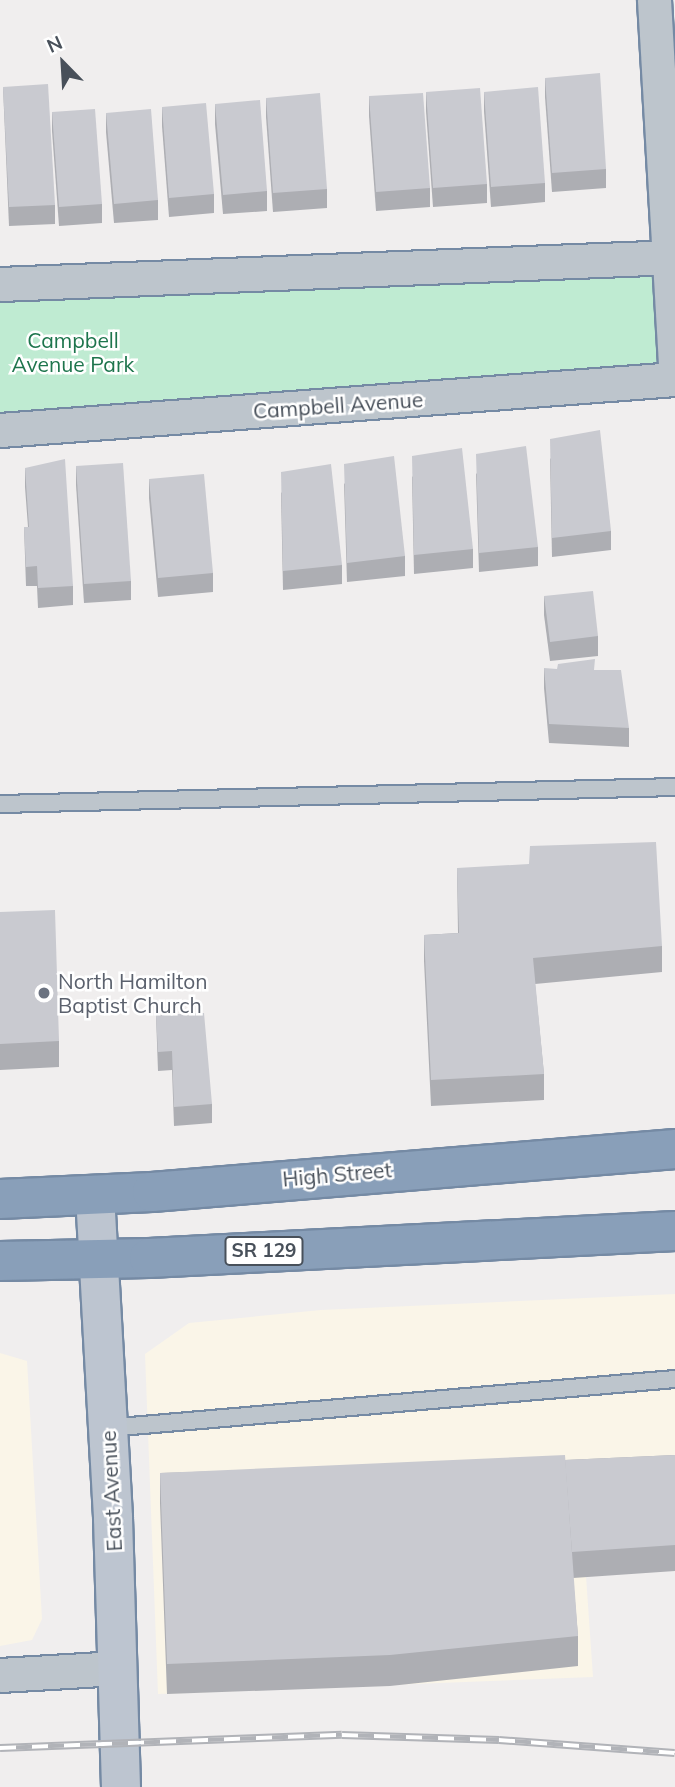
<!DOCTYPE html>
<html>
<head>
<meta charset="utf-8">
<style>
  body { margin:0 }
  #map { position:relative; width:675px; height:1787px; overflow:hidden; background:#f0eeee; font-family:Mulish,sans-serif }
  div>[style] { position:absolute }
  .commercial>* { inset:0; background:#faf5e8 }
  .green>* { inset:0; background:#bfebd2 }
  .roads { filter:drop-shadow(2px 0 #758aa4) drop-shadow(-2px 0 #758aa4) drop-shadow(0 2px #758aa4) drop-shadow(0 -2px #758aa4) }
  .lane>* { height:16px; margin:-8px; padding:0 8px; transform-origin:8px; border-radius:8px; background:#bdc5cc }
  .street>* { height:33px; margin:-16.5px; padding:0 16.5px; transform-origin:16.5px; border-radius:16.5px; background:#bdc5cc }
  .secondary>* { height:38px; margin:-19px; padding:0 19px; transform-origin:19px; border-radius:19px; background:#bdc5d0 }
  .highway>* { height:38px; margin:-19px; padding:0 19px; transform-origin:19px; border-radius:19px; background:#899fb9 }
  .rail>* { height:8px; margin-top:-4px; transform-origin:0; background:repeating-linear-gradient(90deg,#fff 0 16px,#b1b3b8 0 32px); box-sizing:border-box; border-block:2px solid #b1b3b8 }
  .wall>* { inset:0; background:#adaeb3 }
  .building>* { inset:0; background:#c9cad0 }
  .dots>* { width:19px; height:19px; translate:-50% -50%; box-sizing:border-box; border:4px solid #fff; border-radius:50% }
  span { translate:-50% -50%; white-space:nowrap; text-align:center; line-height:1.15; -webkit-text-stroke:5px #fff; paint-order:stroke }
  .shield-label span { padding:2px 5px; background:#fff; border:2px solid; border-radius:5px; -webkit-text-stroke-width:0 }
  .shield-label { font-size:19px; color:#48505a; font-weight:700 }
  .park-label { font-size:21px; color:#1e754d }
  .street-label { font-size:21px; color:#48505a }
  .worship-label { font-size:21px; color:#5b616d }
  .left { translate:0 -50%; text-align:left }
  .north { position:absolute; left:28px; top:28px; width:70px; height:70px; -webkit-text-stroke:5px #fff; paint-order:stroke; rotate:336deg; font-size:19px; font-weight:700; line-height:28px; text-align:center; color:#48505a }
  .north::after { content:''; display:block; margin:auto; width:24px; height:32px; background:#48505a; clip-path:polygon(50% 0,100% 100%,50% 72%,0 100%) }
</style>
</head>
<body>
<div id="map">
  <div class="commercial">
    <i style="clip-path:polygon(675px 1294px,675px 1570px,586px 1576px,593px 1677px,158px 1694px,145px 1354px,189px 1323px,321px 1310px)"></i>
    <i style="clip-path:polygon(0 1353px,27px 1361px,42px 1619px,32px 1640px,0 1646px)"></i>
  </div>
  <div class="green">
    <i style="clip-path:polygon(675px 257px,675px 379px,0 430px,0 284px)"></i>
  </div>
  <div class="roads">
    <div class="lane">
      <i style="left:0;top:804px;width:675px;rotate:-1.44deg"></i>
      <i style="left:108px;top:1428px;width:569px;rotate:-4.94deg"></i>
    </div>
    <div class="street">
      <i style="left:654px;top:0;width:366px;rotate:86.7deg"></i>
      <i style="left:0;top:284px;width:676px;rotate:-2.29deg"></i>
      <i style="left:0;top:430px;width:677px;rotate:-4.32deg"></i>
      <i style="left:0;top:1675px;width:117px;rotate:-3.4deg"></i>
    </div>
    <div class="secondary">
      <i style="left:95px;top:1195px;width:324px;rotate:86.8deg"></i>
      <i style="left:113px;top:1518px;width:269px;rotate:88.3deg"></i>
    </div>
    <div class="highway">
      <i style="left:0;top:1199px;width:152px;rotate:-2.6deg"></i>
      <i style="left:152px;top:1192px;width:525px;rotate:-4.7deg"></i>
      <i style="left:0;top:1261px;width:149px;rotate:-1.2deg"></i>
      <i style="left:149px;top:1258px;width:527px;rotate:-2.94deg"></i>
    </div>
  </div>
  <div class="rail">
    <i style="left:0;top:1748px;width:342px;rotate:-2.2deg"></i>
    <i style="left:342px;top:1735px;width:157px;rotate:1.8deg"></i>
    <i style="left:499px;top:1740px;width:176px;rotate:4.2deg"></i>
  </div>
  <div class="wall">
    <i style="clip-path:polygon(545px 78px,606px 169px,606px 188px,552px 192px,545px 97px)"></i>
    <i style="clip-path:polygon(3px 87px,55px 205px,55px 224px,9px 226px)"></i>
    <i style="clip-path:polygon(426px 92px,487px 184px,487px 203px,433px 207px,426px 111px)"></i>
    <i style="clip-path:polygon(484px 92px,545px 183px,545px 202px,491px 207px,484px 111px)"></i>
    <i style="clip-path:polygon(369px 96px,430px 188px,430px 207px,376px 211px,369px 116px)"></i>
    <i style="clip-path:polygon(266px 98px,327px 189px,327px 208px,273px 212px,266px 117px)"></i>
    <i style="clip-path:polygon(215px 104px,267px 191px,267px 211px,223px 214px,215px 124px)"></i>
    <i style="clip-path:polygon(162px 107px,214px 194px,214px 213px,169px 217px,162px 126px)"></i>
    <i style="clip-path:polygon(52px 112px,102px 204px,102px 223px,59px 226px,52px 131px)"></i>
    <i style="clip-path:polygon(106px 113px,158px 200px,158px 220px,114px 223px,106px 132px)"></i>
    <i style="clip-path:polygon(550px 458px,611px 531px,611px 550px,552px 557px)"></i>
    <i style="clip-path:polygon(76px 466px,131px 581px,131px 600px,84px 603px,76px 485px)"></i>
    <i style="clip-path:polygon(25px 468px,73px 586px,73px 605px,38px 608px,37px 586px,26px 586px,24px 527px,28px 527px,25px 487px)"></i>
    <i style="clip-path:polygon(476px 473px,538px 547px,538px 566px,479px 572px)"></i>
    <i style="clip-path:polygon(412px 476px,473px 549px,473px 568px,414px 574px)"></i>
    <i style="clip-path:polygon(149px 479px,213px 573px,213px 592px,158px 597px,149px 498px)"></i>
    <i style="clip-path:polygon(344px 483px,405px 556px,405px 576px,347px 582px)"></i>
    <i style="clip-path:polygon(281px 492px,342px 565px,342px 584px,283px 590px)"></i>
    <i style="clip-path:polygon(544px 596px,598px 636px,598px 656px,550px 661px,544px 615px)"></i>
    <i style="clip-path:polygon(544px 668px,629px 728px,629px 747px,549px 743px,544px 688px)"></i>
    <i style="clip-path:polygon(457px 868px,662px 946px,662px 972px,535px 984px,544px 1074px,544px 1100px,431px 1106px,424px 961px,424px 935px,458px 933px)"></i>
    <i style="clip-path:polygon(0 912px,59px 1041px,59px 1067px,0 1070px)"></i>
    <i style="clip-path:polygon(156px 1015px,212px 1104px,212px 1123px,174px 1126px,172px 1070px,158px 1071px)"></i>
    <i style="clip-path:polygon(675px 1455px,675px 1571px,573px 1578px,578px 1636px,578px 1666px,390px 1686px,167px 1694px,160px 1503px,160px 1473px,565px 1460px)"></i>
  </div>
  <div class="building">
    <i style="clip-path:polygon(600px 73px,606px 169px,552px 173px,545px 78px)"></i>
    <i style="clip-path:polygon(48px 84px,55px 205px,9px 207px,3px 87px)"></i>
    <i style="clip-path:polygon(538px 87px,545px 183px,491px 187px,484px 92px)"></i>
    <i style="clip-path:polygon(480px 88px,487px 184px,433px 188px,426px 92px)"></i>
    <i style="clip-path:polygon(320px 93px,327px 189px,273px 193px,266px 98px)"></i>
    <i style="clip-path:polygon(423px 93px,430px 188px,376px 192px,369px 96px)"></i>
    <i style="clip-path:polygon(260px 100px,267px 191px,223px 195px,215px 104px)"></i>
    <i style="clip-path:polygon(206px 103px,214px 194px,169px 198px,162px 107px)"></i>
    <i style="clip-path:polygon(95px 109px,102px 204px,59px 207px,52px 112px)"></i>
    <i style="clip-path:polygon(151px 109px,158px 200px,114px 204px,106px 113px)"></i>
    <i style="clip-path:polygon(600px 430px,611px 531px,552px 538px,550px 439px)"></i>
    <i style="clip-path:polygon(526px 446px,538px 547px,479px 553px,476px 454px)"></i>
    <i style="clip-path:polygon(462px 448px,473px 549px,414px 555px,412px 456px)"></i>
    <i style="clip-path:polygon(394px 456px,405px 556px,347px 563px,344px 464px)"></i>
    <i style="clip-path:polygon(65px 459px,73px 586px,38px 588px,37px 566px,26px 567px,24px 527px,29px 527px,25px 468px)"></i>
    <i style="clip-path:polygon(123px 463px,131px 581px,84px 584px,76px 466px)"></i>
    <i style="clip-path:polygon(331px 464px,342px 565px,283px 571px,281px 472px)"></i>
    <i style="clip-path:polygon(204px 474px,213px 573px,158px 578px,149px 479px)"></i>
    <i style="clip-path:polygon(593px 591px,598px 636px,550px 642px,544px 596px)"></i>
    <i style="clip-path:polygon(595px 659px,594px 670px,621px 670px,629px 728px,549px 724px,544px 668px,557px 669px,558px 664px)"></i>
    <i style="clip-path:polygon(656px 842px,662px 946px,533px 958px,544px 1074px,431px 1080px,424px 935px,459px 933px,457px 868px,529px 864px,530px 846px)"></i>
    <i style="clip-path:polygon(55px 910px,59px 1041px,0 1044px,0 912px)"></i>
    <i style="clip-path:polygon(204px 1013px,212px 1104px,174px 1107px,172px 1051px,158px 1052px,156px 1015px)"></i>
    <i style="clip-path:polygon(565px 1455px,578px 1636px,390px 1655px,167px 1664px,160px 1473px)"></i>
    <i style="clip-path:polygon(675px 1455px,675px 1545px,572px 1552px,565px 1460px)"></i>
  </div>
  <div class="dots">
    <i style="left:44px;top:993px;background:#6b7280"></i>
  </div>
  <div class="shield-label">
    <span style="left:264px;top:1251px">SR 129</span>
  </div>
  <div class="park-label">
    <span style="left:73px;top:352px">Campbell<br>Avenue Park</span>
  </div>
  <div class="street-label">
    <span style="left:338px;top:405px;rotate:-4deg">Campbell Avenue</span>
    <span style="left:337px;top:1174px;rotate:-5deg">High Street</span>
    <span style="left:111px;top:1491px;rotate:-93deg">East Avenue</span>
  </div>
  <div class="worship-label">
    <span class="left" style="left:58px;top:993px">North Hamilton<br>Baptist Church</span>
  </div>
  <div class="north">N</div>
</div>
</body>
</html>
